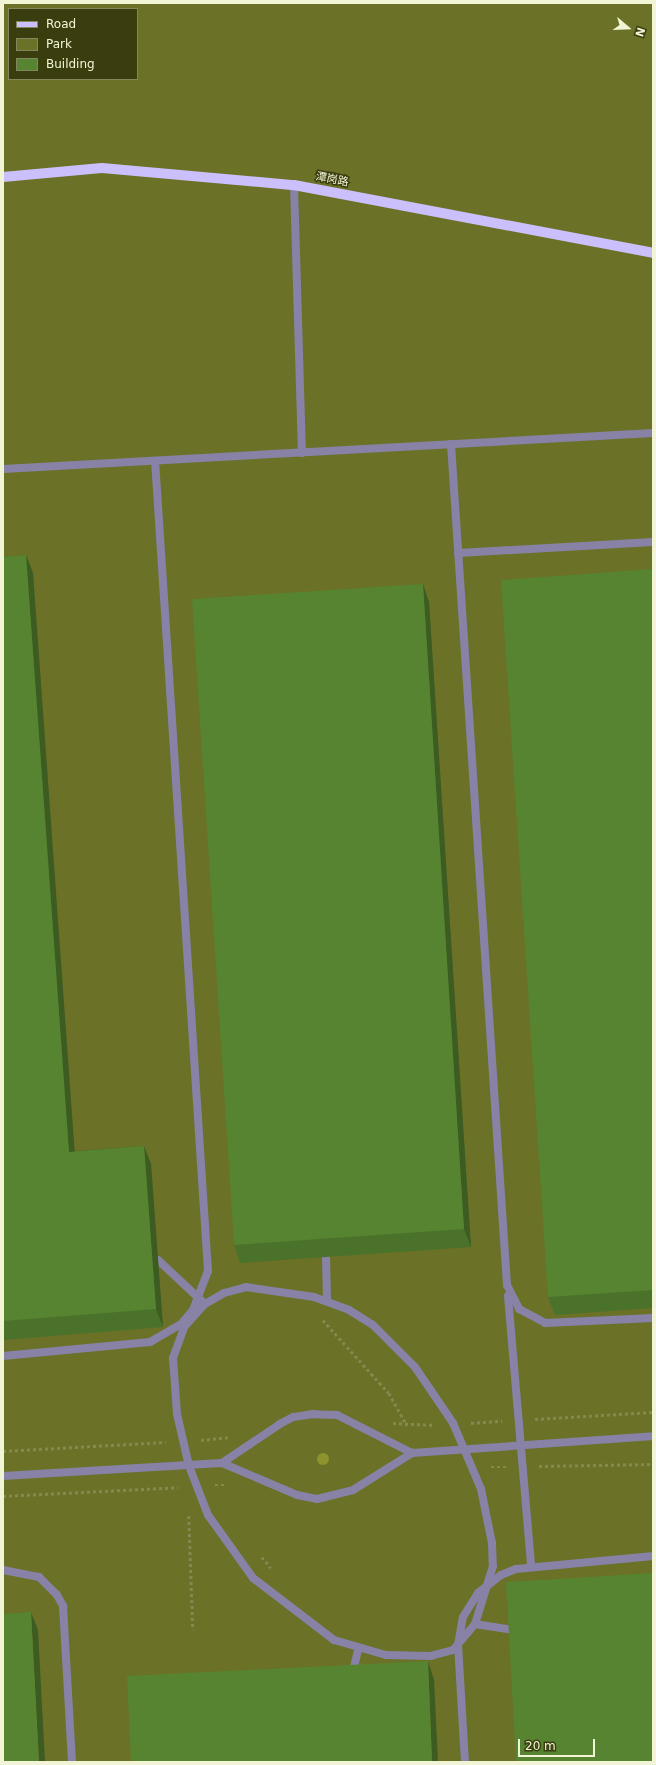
<!DOCTYPE html>
<html>
<head>
<meta charset="utf-8">
<style>
  body { margin:0 }
  #map { position:relative; width:656px; height:1765px; overflow:hidden; background:#454805; font-family:"DejaVu Sans","Noto Sans SC",sans-serif }
  div>[style] { position:absolute }
  .green>* { inset:0; background:#6b7126 }
  .path>* { height:2.5px; margin-top:-1.25px; transform-origin:0; background:repeating-linear-gradient(90deg,#848851 0 3px,transparent 0 6px) }
  .lane>* { height:8px; margin:-4px; padding:0 4px; transform-origin:4px; border-radius:4px; background:#8882a7 }
  .street>* { height:8px; margin:-4px; padding:0 4px; transform-origin:4px; border-radius:4px; background:#8882a7 }
  .primary>* { height:10px; margin:-5px; padding:0 5px; transform-origin:5px; border-radius:5px; background:#cbbffc }
  .trees>* { width:12px; height:12px; margin:-6px; border-radius:50%; background:#8e942d }
  .wall>* { inset:0; background:#4b722a }
  .shaded-wall>* { inset:0; background:#3d5c22 }
  .building>* { inset:0; background:#578431 }
  span { translate:-50% -50%; white-space:nowrap; text-align:center; line-height:1.15; -webkit-text-stroke:3px #3a3d0e; paint-order:stroke }
  .street-label { font-size:11px; color:#f1f5d5 }
  .frame { position:absolute; inset:0; border:4px solid #f1f5d5; pointer-events:none }
  .legend { position:absolute; left:8px; top:8px; width:130px; height:72px; box-sizing:border-box; background:#3a3d0e; border:1px solid #83875e; margin:0; padding:5px 7px; list-style:none; font-size:12px; color:#f1f5d5 }
  .legend li { display:flex; align-items:center; gap:8px; height:20px }
  .legend b { width:20px; border:1px solid #83875e }
  .north { position:absolute; left:608px; top:8px; width:40px; height:40px; -webkit-text-stroke:3px #3a3d0e; paint-order:stroke; rotate:109deg; font-size:11px; font-weight:700; line-height:16px; text-align:center; color:#f1f5d5 }
  .north::after { content:''; display:block; margin:auto; width:14px; height:18px; background:#f1f5d5; clip-path:polygon(50% 0,100% 100%,50% 72%,0 100%) }
  .scale { position:absolute; left:518px; top:1739px; width:77px; height:18px; box-sizing:border-box; border:2px solid #f1f5d5; border-top:0; padding-left:5px; font-size:12px; line-height:14px; white-space:nowrap; color:#f1f5d5; -webkit-text-stroke:3px #3a3d0e; paint-order:stroke }
</style>
</head>
<body>
<div id="map">
  <div class="green">
    <i style="clip-path:polygon(evenodd,3px 3px,653px 3px,653px 1762px,3px 1762px,3px 3px,9px 9px,137px 9px,137px 79px,9px 79px,9px 9px)"></i>
  </div>
  <div class="path">
    <i style="left:323px;top:1320px;width:98px;rotate:47.9deg"></i>
    <i style="left:389px;top:1393px;width:37px;rotate:61deg"></i>
    <i style="left:535px;top:1419px;width:118px;rotate:-3.4deg"></i>
    <i style="left:393px;top:1423px;width:41px;rotate:2.8deg"></i>
    <i style="left:471px;top:1423px;width:31px;rotate:-4deg"></i>
    <i style="left:201px;top:1440px;width:27px;rotate:-6deg"></i>
    <i style="left:3px;top:1451px;width:163px;rotate:-3.2deg"></i>
    <i style="left:539px;top:1466px;width:114px;rotate:-1deg"></i>
    <i style="left:491px;top:1467px;width:15px"></i>
    <i style="left:215px;top:1485px;width:11px"></i>
    <i style="left:3px;top:1496px;width:175px;rotate:-2.9deg"></i>
    <i style="left:189px;top:1516px;width:114px;rotate:88deg"></i>
    <i style="left:262px;top:1557px;width:14px;rotate:51deg"></i>
  </div>
  <div class="lane">
    <i style="left:294px;top:185px;width:268px;rotate:88.3deg"></i>
    <i style="left:451px;top:444px;width:843px;rotate:86.19deg"></i>
    <i style="left:507px;top:1285px;width:27px;rotate:63deg"></i>
    <i style="left:519px;top:1309px;width:30px;rotate:28deg"></i>
    <i style="left:545px;top:1323px;width:108px;rotate:-2.7deg"></i>
    <i style="left:3px;top:469px;width:651px;rotate:-3.17deg"></i>
    <i style="left:508px;top:1296px;width:271px;rotate:85.1deg"></i>
    <i style="left:3px;top:1356px;width:148px;rotate:-5.4deg"></i>
    <i style="left:150px;top:1342px;width:36px;rotate:-30deg"></i>
    <i style="left:181px;top:1324px;width:18px;rotate:-49deg"></i>
    <i style="left:193px;top:1310px;width:42px;rotate:-69deg"></i>
    <i style="left:208px;top:1271px;width:812px;rotate:-93.74deg"></i>
    <i style="left:412px;top:1453px;width:84px;rotate:-153.1deg"></i>
    <i style="left:337px;top:1415px;width:24px;rotate:-178deg"></i>
    <i style="left:313px;top:1414px;width:20px;rotate:171deg"></i>
    <i style="left:293px;top:1417px;width:15px;rotate:152deg"></i>
    <i style="left:280px;top:1424px;width:70px;rotate:146.1deg"></i>
    <i style="left:222px;top:1463px;width:82px;rotate:23.1deg"></i>
    <i style="left:297px;top:1495px;width:20px;rotate:11deg"></i>
    <i style="left:317px;top:1499px;width:37px;rotate:-14deg"></i>
    <i style="left:353px;top:1490px;width:70px;rotate:-32.1deg"></i>
    <i style="left:412px;top:1453px;width:242px;rotate:-4deg"></i>
    <i style="left:3px;top:1476px;width:219px;rotate:-3.4deg"></i>
    <i style="left:3px;top:1570px;width:37px;rotate:11deg"></i>
    <i style="left:39px;top:1577px;width:25px;rotate:45deg"></i>
    <i style="left:57px;top:1595px;width:13px;rotate:61deg"></i>
    <i style="left:63px;top:1606px;width:156px;rotate:86.7deg"></i>
    <i style="left:465px;top:1762px;width:117px;rotate:-93.4deg"></i>
    <i style="left:458px;top:1645px;width:28px;rotate:-80deg"></i>
    <i style="left:463px;top:1617px;width:28px;rotate:-58deg"></i>
    <i style="left:478px;top:1593px;width:29px;rotate:-38deg"></i>
    <i style="left:501px;top:1575px;width:16px;rotate:-22deg"></i>
    <i style="left:516px;top:1569px;width:138px;rotate:-5.4deg"></i>
  </div>
  <div class="street">
    <i style="left:458px;top:553px;width:195px;rotate:-3.2deg"></i>
    <i style="left:326px;top:1257px;width:44px;rotate:88.7deg"></i>
    <i style="left:158px;top:1260px;width:64px;rotate:43.1deg"></i>
    <i style="left:246px;top:1287px;width:69px;rotate:8.4deg"></i>
    <i style="left:314px;top:1297px;width:37px;rotate:20deg"></i>
    <i style="left:349px;top:1310px;width:28px;rotate:32deg"></i>
    <i style="left:373px;top:1325px;width:59px;rotate:45deg"></i>
    <i style="left:415px;top:1367px;width:68px;rotate:55.8deg"></i>
    <i style="left:453px;top:1423px;width:72px;rotate:67deg"></i>
    <i style="left:481px;top:1489px;width:55px;rotate:78.5deg"></i>
    <i style="left:492px;top:1543px;width:23px;rotate:88deg"></i>
    <i style="left:493px;top:1566px;width:61px;rotate:107.2deg"></i>
    <i style="left:475px;top:1624px;width:34px;rotate:130deg"></i>
    <i style="left:453px;top:1650px;width:23px;rotate:165deg"></i>
    <i style="left:431px;top:1656px;width:45px;rotate:-178.7deg"></i>
    <i style="left:386px;top:1655px;width:54px;rotate:-163.9deg"></i>
    <i style="left:334px;top:1640px;width:102px;rotate:-142.6deg"></i>
    <i style="left:253px;top:1578px;width:77px;rotate:-125.5deg"></i>
    <i style="left:208px;top:1515px;width:53px;rotate:-111.2deg"></i>
    <i style="left:189px;top:1466px;width:53px;rotate:-103deg"></i>
    <i style="left:177px;top:1414px;width:56px;rotate:-94.1deg"></i>
    <i style="left:173px;top:1358px;width:33px;rotate:-70deg"></i>
    <i style="left:184px;top:1327px;width:31px;rotate:-48deg"></i>
    <i style="left:205px;top:1304px;width:22px;rotate:-30deg"></i>
    <i style="left:224px;top:1293px;width:23px;rotate:-15deg"></i>
    <i style="left:475px;top:1624px;width:39px;rotate:9deg"></i>
    <i style="left:352px;top:1676px;width:28px;rotate:-77deg"></i>
  </div>
  <div class="primary">
    <i style="left:3px;top:177px;width:99px;rotate:-5.2deg"></i>
    <i style="left:102px;top:168px;width:193px;rotate:5.1deg"></i>
    <i style="left:294px;top:185px;width:365px;rotate:10.7deg"></i>
  </div>
  <div class="trees">
    <i style="left:323px;top:1459px"></i>
  </div>
  <div class="wall">
    <i style="clip-path:polygon(26px 555px,33px 573px,74px 1151px,144px 1146px,151px 1164px,163px 1327px,3px 1340px,3px 557px)"></i>
    <i style="clip-path:polygon(653px 569px,653px 1308px,555px 1315px,548px 1297px)"></i>
    <i style="clip-path:polygon(423px 584px,429px 602px,471px 1247px,240px 1263px,234px 1245px)"></i>
  </div>
  <div class="shaded-wall">
    <i style="clip-path:polygon(26px 555px,33px 573px,76px 1170px,69px 1152px)"></i>
    <i style="clip-path:polygon(423px 584px,429px 602px,471px 1247px,464px 1229px)"></i>
    <i style="clip-path:polygon(144px 1146px,151px 1164px,163px 1327px,156px 1309px)"></i>
    <i style="clip-path:polygon(31px 1612px,38px 1630px,45px 1762px,39px 1762px)"></i>
    <i style="clip-path:polygon(428px 1661px,434px 1680px,438px 1762px,432px 1762px)"></i>
  </div>
  <div class="building">
    <i style="clip-path:polygon(26px 555px,69px 1152px,144px 1146px,156px 1309px,3px 1321px,3px 557px)"></i>
    <i style="clip-path:polygon(653px 569px,653px 1290px,548px 1297px,501px 580px)"></i>
    <i style="clip-path:polygon(423px 584px,464px 1229px,234px 1245px,192px 599px)"></i>
    <i style="clip-path:polygon(653px 1573px,653px 1762px,516px 1762px,506px 1582px)"></i>
    <i style="clip-path:polygon(31px 1612px,39px 1762px,3px 1762px,3px 1614px)"></i>
    <i style="clip-path:polygon(428px 1661px,432px 1762px,131px 1762px,127px 1676px)"></i>
  </div>
  <div class="street-label">
    <span style="left:332px;top:180px;rotate:11deg">潭岗路</span>
  </div>
  <div class="frame"></div>
  <ul class="legend">
  <li><b style="height:5px;background:#cbbffc"></b>Road</li>
  <li><b style="height:11px;background:#6b7126"></b>Park</li>
  <li><b style="height:11px;background:#578431"></b>Building</li>
  </ul>
  <div class="north">N</div>
  <div class="scale">20 m</div>
</div>
</body>
</html>
